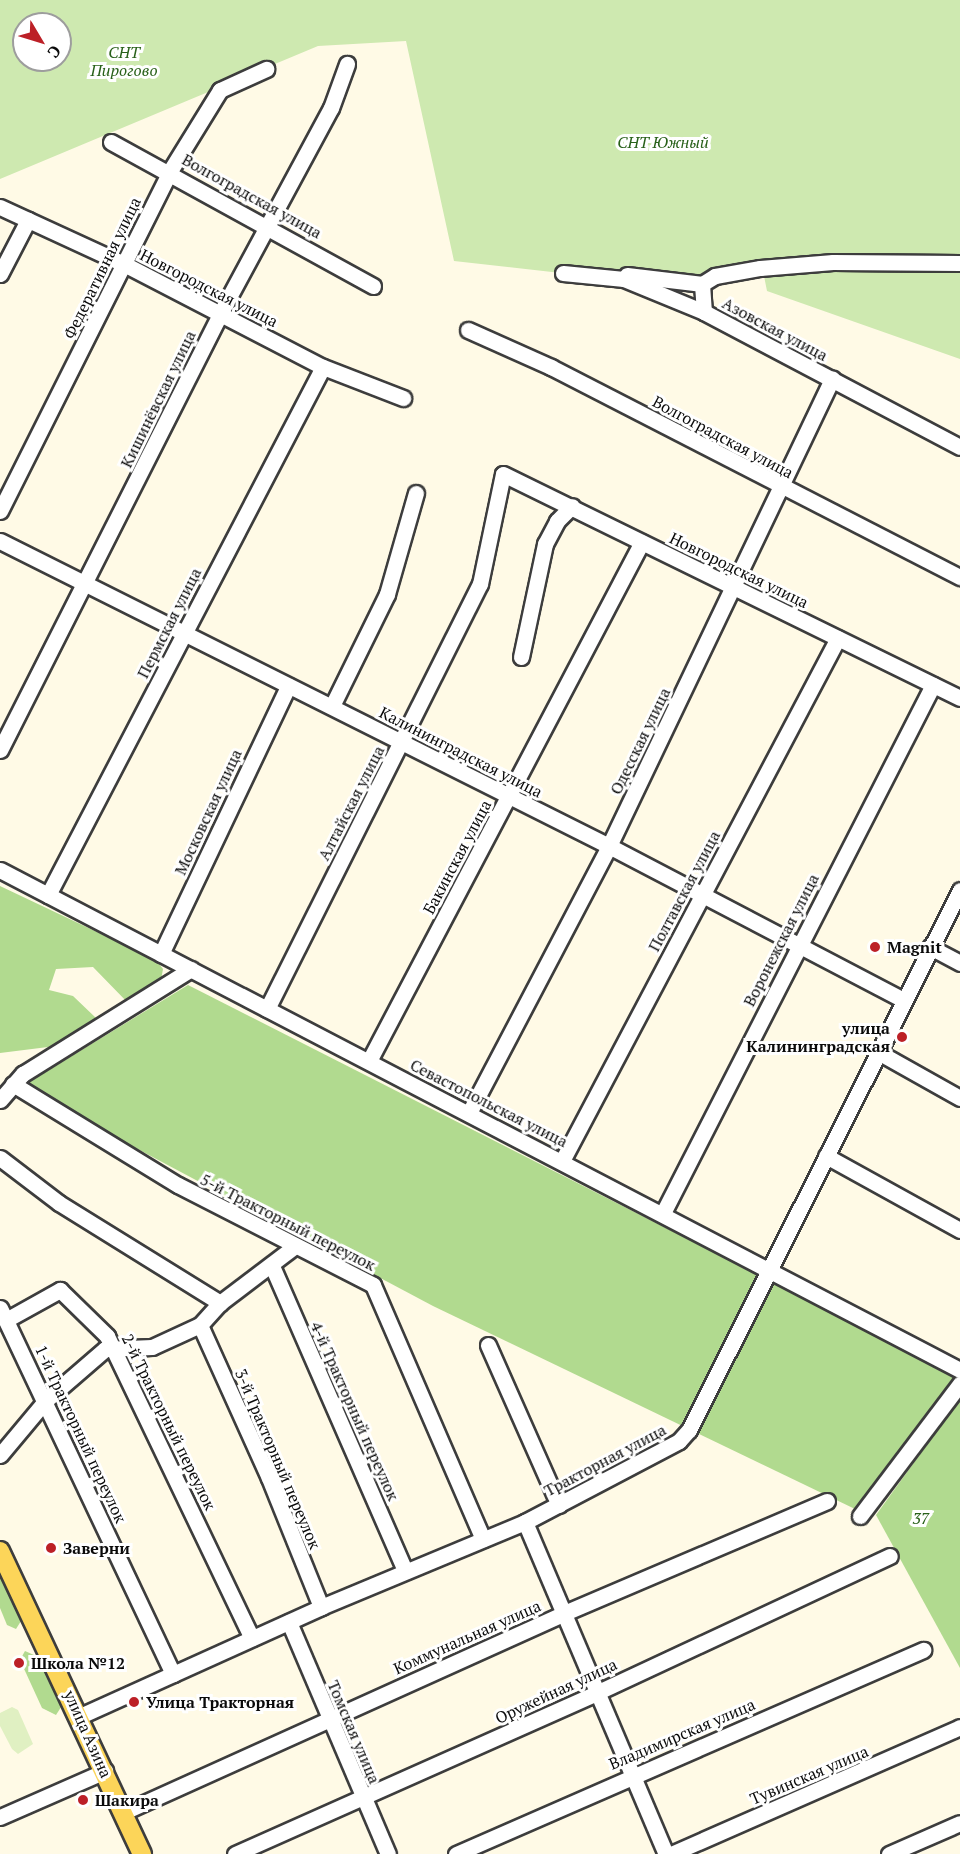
<!DOCTYPE html>
<html>
<head>
<meta charset="utf-8">
<style>
  body { margin:0 }
  #map { position:relative; width:960px; height:1854px; overflow:hidden; background:#fffae6; font-family:"PT Serif",serif }
  div>[style] { position:absolute }
  .green>* { inset:0; background:#cee9b0 }
  .forest>* { inset:0; background:#b1da8f }
  .pitch>* { inset:0; background:#e0f0c2 }
  .roads { filter:drop-shadow(2px 0 #3d3d3d) drop-shadow(-2px 0 #3d3d3d) drop-shadow(0 2px #3d3d3d) drop-shadow(0 -2px #3d3d3d) }
  .minor>* { height:15px; margin:-7.5px; padding:0 7.5px; transform-origin:7.5px; border-radius:7.5px; background:#fff }
  .major>* { height:18px; margin:-9px; padding:0 9px; transform-origin:9px; border-radius:9px; background:#fcd559 }
  .dots>* { width:16px; height:16px; translate:-50% -50%; box-sizing:border-box; border:3px solid #fff; border-radius:50% }
  span { translate:-50% -50%; white-space:nowrap; text-align:center; line-height:1.15; -webkit-text-stroke:6px #fff; paint-order:stroke }
  .park-label { font-size:16px; color:#29611a; font-style:italic }
  .street-label { font-size:16px; color:#0a0a0a }
  .poi-label { font-size:16px; color:#0a0a0a; font-weight:700 }
  .left { translate:0 -50%; text-align:left }
  .right { translate:-100% -50%; text-align:right }
  .north { position:absolute; left:12px; top:12px; width:60px; height:60px; box-sizing:border-box; background:#fff; border:2px solid #9d9d9d; border-radius:50%; rotate:128deg; font-size:16px; font-weight:700; line-height:24px; text-align:center; color:#0a0a0a }
  .north::after { content:''; display:block; margin:auto; width:21px; height:27px; background:#bc2027; clip-path:polygon(50% 0,100% 100%,50% 72%,0 100%) }
</style>
</head>
<body>
<div id="map">
  <div class="green">
    <i style="clip-path:polygon(evenodd,0 0,960px 0,960px 359px,767px 291px,763px 271px,684px 287px,454px 261px,406px 41px,318px 46px,0 179px,0 0,24px 24px,60px 24px,60px 60px,24px 60px,24px 24px)"></i>
  </div>
  <div class="forest">
    <i style="clip-path:polygon(0 886px,156px 960px,163px 969px,161px 980px,130px 1005px,93px 967px,56px 969px,49px 990px,73px 996px,96px 1018px,85px 1030px,56px 1046px,0 1053px)"></i>
    <i style="clip-path:polygon(188px 985px,957px 1376px,855px 1509px,433px 1306px,21px 1087px)"></i>
    <i style="clip-path:polygon(960px 1399px,960px 1668px,876px 1515px)"></i>
    <i style="clip-path:polygon(0 1573px,21px 1621px,16px 1629px,7px 1625px,0 1608px)"></i>
    <i style="clip-path:polygon(25px 1651px,34px 1655px,54px 1680px,63px 1704px,56px 1715px,42px 1708px,20px 1660px)"></i>
  </div>
  <div class="pitch">
    <i style="clip-path:polygon(12px 1707px,18px 1710px,33px 1744px,18px 1754px,12px 1749px,0 1726px,0 1713px)"></i>
  </div>
  <div class="roads">
    <div class="minor">
      <i style="left:111px;top:142px;width:299px;rotate:28.8deg"></i>
      <i style="left:0;top:207px;width:136px;rotate:24.7deg"></i>
      <i style="left:124px;top:264px;width:224px;rotate:27.4deg"></i>
      <i style="left:323px;top:367px;width:86px;rotate:21.2deg"></i>
      <i style="left:563px;top:273px;width:61px;rotate:5.6deg"></i>
      <i style="left:624px;top:279px;width:87px;rotate:22.4deg"></i>
      <i style="left:704px;top:312px;width:289px;rotate:27.8deg"></i>
      <i style="left:0;top:274px;width:61px;rotate:-62.6deg"></i>
      <i style="left:627px;top:275px;width:76px;rotate:6.8deg"></i>
      <i style="left:702px;top:284px;width:15px;rotate:-32deg"></i>
      <i style="left:715px;top:276px;width:46px;rotate:-10.1deg"></i>
      <i style="left:760px;top:268px;width:73px;rotate:-4.7deg"></i>
      <i style="left:833px;top:262px;width:127px;rotate:0.5deg"></i>
      <i style="left:702px;top:284px;width:28px;rotate:86deg"></i>
      <i style="left:468px;top:330px;width:91px;rotate:24deg"></i>
      <i style="left:551px;top:367px;width:460px;rotate:27.2deg"></i>
      <i style="left:0;top:511px;width:380px;rotate:-63.4deg"></i>
      <i style="left:170px;top:171px;width:95px;rotate:-58.3deg"></i>
      <i style="left:220px;top:90px;width:51px;rotate:-24.5deg"></i>
      <i style="left:0;top:541px;width:681px;rotate:26.6deg"></i>
      <i style="left:609px;top:846px;width:332px;rotate:27.6deg"></i>
      <i style="left:521px;top:657px;width:116px;rotate:-78deg"></i>
      <i style="left:545px;top:544px;width:26px;rotate:-62deg"></i>
      <i style="left:557px;top:521px;width:21px;rotate:-45deg"></i>
      <i style="left:332px;top:706px;width:125px;rotate:-63.8deg"></i>
      <i style="left:387px;top:594px;width:105px;rotate:-74deg"></i>
      <i style="left:0;top:750px;width:491px;rotate:-63.2deg"></i>
      <i style="left:221px;top:312px;width:232px;rotate:-61.7deg"></i>
      <i style="left:331px;top:108px;width:47px;rotate:-70deg"></i>
      <i style="left:0;top:870px;width:1082px;rotate:27.51deg"></i>
      <i style="left:48px;top:895px;width:595px;rotate:-62.49deg"></i>
      <i style="left:930px;top:947px;width:34px;rotate:28deg"></i>
      <i style="left:161px;top:954px;width:297px;rotate:-64.6deg"></i>
      <i style="left:267px;top:1009px;width:475px;rotate:-63.4deg"></i>
      <i style="left:480px;top:584px;width:112px;rotate:-78.2deg"></i>
      <i style="left:503px;top:474px;width:509px;rotate:26.11deg"></i>
      <i style="left:878px;top:1052px;width:94px;rotate:29.3deg"></i>
      <i style="left:369px;top:1061px;width:586px;rotate:-62.26deg"></i>
      <i style="left:13px;top:1084px;width:193px;rotate:31.5deg"></i>
      <i style="left:178px;top:1185px;width:219px;rotate:27.1deg"></i>
      <i style="left:373px;top:1285px;width:277px;rotate:66.6deg"></i>
      <i style="left:0;top:1100px;width:35px;rotate:-49deg"></i>
      <i style="left:23px;top:1074px;width:198px;rotate:-32deg"></i>
      <i style="left:469px;top:1113px;width:301px;rotate:-62.3deg"></i>
      <i style="left:609px;top:846px;width:518px;rotate:-64.47deg"></i>
      <i style="left:826px;top:1156px;width:153px;rotate:28.9deg"></i>
      <i style="left:0;top:1158px;width:74px;rotate:37.3deg"></i>
      <i style="left:59px;top:1203px;width:190px;rotate:31.8deg"></i>
      <i style="left:562px;top:1161px;width:591px;rotate:-62.18deg"></i>
      <i style="left:663px;top:1213px;width:593px;rotate:-62.92deg"></i>
      <i style="left:272px;top:1266px;width:333px;rotate:66.4deg"></i>
      <i style="left:0;top:1308px;width:405px;rotate:64.7deg"></i>
      <i style="left:6px;top:1320px;width:62px;rotate:-29.1deg"></i>
      <i style="left:60px;top:1290px;width:66px;rotate:44.4deg"></i>
      <i style="left:107px;top:1336px;width:335px;rotate:64.4deg"></i>
      <i style="left:200px;top:1325px;width:168px;rotate:65.7deg"></i>
      <i style="left:269px;top:1478px;width:139px;rotate:68deg"></i>
      <i style="left:488px;top:1345px;width:175px;rotate:66.1deg"></i>
      <i style="left:0;top:1455px;width:72px;rotate:-50.1deg"></i>
      <i style="left:46px;top:1400px;width:78px;rotate:-40.8deg"></i>
      <i style="left:105px;top:1349px;width:47px;rotate:-2.4deg"></i>
      <i style="left:152px;top:1347px;width:53px;rotate:-24.6deg"></i>
      <i style="left:200px;top:1325px;width:30px;rotate:-48deg"></i>
      <i style="left:220px;top:1303px;width:94px;rotate:-37.2deg"></i>
      <i style="left:860px;top:1516px;width:166px;rotate:-52.9deg"></i>
      <i style="left:525px;top:1522px;width:361px;rotate:67deg"></i>
      <i style="left:289px;top:1622px;width:252px;rotate:66.9deg"></i>
      <i style="left:80px;top:1716px;width:265px;rotate:-24.3deg"></i>
      <i style="left:321px;top:1607px;width:221px;rotate:-22.6deg"></i>
      <i style="left:525px;top:1522px;width:174px;rotate:-27.7deg"></i>
      <i style="left:679px;top:1441px;width:15px;rotate:-48deg"></i>
      <i style="left:689px;top:1430px;width:604px;rotate:-63.35deg"></i>
      <i style="left:124px;top:1812px;width:481px;rotate:-24.3deg"></i>
      <i style="left:562px;top:1614px;width:288px;rotate:-23.1deg"></i>
      <i style="left:0;top:1817px;width:115px;rotate:-23.7deg"></i>
      <i style="left:235px;top:1854px;width:395px;rotate:-24deg"></i>
      <i style="left:596px;top:1693px;width:324px;rotate:-25deg"></i>
      <i style="left:456px;top:1854px;width:510px;rotate:-23.6deg"></i>
      <i style="left:671px;top:1854px;width:316px;rotate:-23.7deg"></i>
      <i style="left:889px;top:1854px;width:77px;rotate:-23.6deg"></i>
    </div>
    <div class="major">
      <i style="left:0;top:1551px;width:335px;rotate:64.9deg"></i>
    </div>
  </div>
  <div class="dots">
    <i style="left:875px;top:947px;background:#bc2027"></i>
    <i style="left:902px;top:1037px;background:#bc2027"></i>
    <i style="left:51px;top:1548px;background:#bc2027"></i>
    <i style="left:19px;top:1663px;background:#bc2027"></i>
    <i style="left:134px;top:1702px;background:#bc2027"></i>
    <i style="left:83px;top:1800px;background:#bc2027"></i>
  </div>
  <div class="park-label">
    <span style="left:124px;top:61px">СНТ<br>Пирогово</span>
    <span style="left:663px;top:142px">СНТ Южный</span>
    <span style="left:921px;top:1518px">37</span>
  </div>
  <div class="street-label">
    <span style="left:252px;top:196px;rotate:29deg">Волгоградская улица</span>
    <span style="left:102px;top:268px;rotate:-64deg">Федеративная улица</span>
    <span style="left:209px;top:288px;rotate:27deg">Новгородская улица</span>
    <span style="left:775px;top:329px;rotate:28deg">Азовская улица</span>
    <span style="left:158px;top:399px;rotate:-64deg">Кишинёвская улица</span>
    <span style="left:723px;top:437px;rotate:28deg">Волгоградская улица</span>
    <span style="left:739px;top:570px;rotate:26deg">Новгородская улица</span>
    <span style="left:169px;top:623px;rotate:-63deg">Пермская улица</span>
    <span style="left:640px;top:741px;rotate:-64deg">Одесская улица</span>
    <span style="left:461px;top:752px;rotate:27deg">Калининградская улица</span>
    <span style="left:351px;top:803px;rotate:-63deg">Алтайская улица</span>
    <span style="left:208px;top:812px;rotate:-65deg">Московская улица</span>
    <span style="left:457px;top:857px;rotate:-62deg">Бакинская улица</span>
    <span style="left:684px;top:891px;rotate:-62deg">Полтавская улица</span>
    <span style="left:781px;top:940px;rotate:-63deg">Воронежская улица</span>
    <span style="left:489px;top:1103px;rotate:27deg">Севастопольская улица</span>
    <span style="left:288px;top:1222px;rotate:27deg">5-й Тракторный переулок</span>
    <span style="left:355px;top:1411px;rotate:66deg">4-й Тракторный переулок</span>
    <span style="left:169px;top:1422px;rotate:64deg">2-й Тракторный переулок</span>
    <span style="left:81px;top:1434px;rotate:65deg">1-й Тракторный переулок</span>
    <span style="left:278px;top:1459px;rotate:67deg">3-й Тракторный переулок</span>
    <span style="left:605px;top:1460px;rotate:-28deg">Тракторная улица</span>
    <span style="left:467px;top:1637px;rotate:-24deg">Коммунальная улица</span>
    <span style="left:556px;top:1691px;rotate:-25deg">Оружейная улица</span>
    <span style="left:354px;top:1732px;rotate:67deg">Томская улица</span>
    <span style="left:88px;top:1734px;rotate:66deg">улица Азина</span>
    <span style="left:682px;top:1734px;rotate:-23deg">Владимирская улица</span>
    <span style="left:809px;top:1775px;rotate:-23deg">Тувинская улица</span>
  </div>
  <div class="poi-label">
    <span class="left" style="left:887px;top:947px">Magnit</span>
    <span class="right" style="left:890px;top:1037px">улица<br>Калининградская</span>
    <span class="left" style="left:63px;top:1548px">Заверни</span>
    <span class="left" style="left:31px;top:1663px">Школа №12</span>
    <span class="left" style="left:146px;top:1702px">Улица Тракторная</span>
    <span class="left" style="left:95px;top:1800px">Шакира</span>
  </div>
  <div class="north">С</div>
</div>
</body>
</html>
